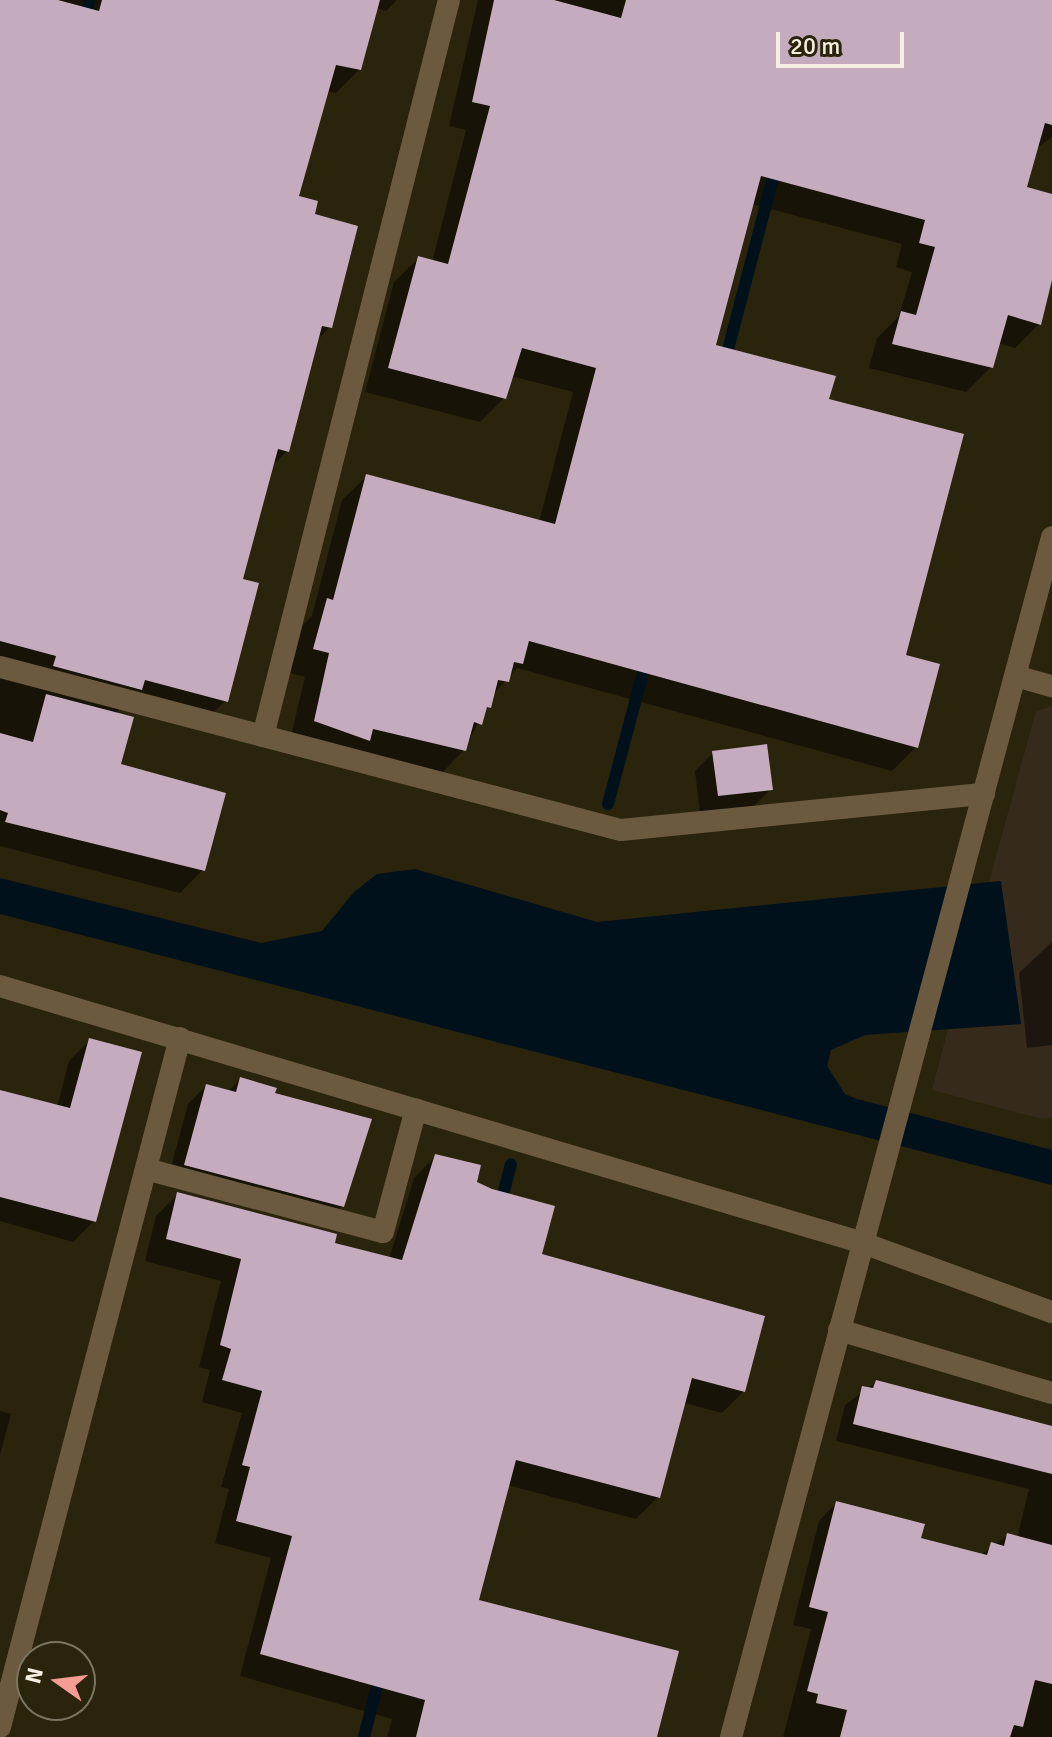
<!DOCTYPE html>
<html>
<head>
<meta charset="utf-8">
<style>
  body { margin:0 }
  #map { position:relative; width:1052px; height:1737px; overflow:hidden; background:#2b240c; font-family:Signika,sans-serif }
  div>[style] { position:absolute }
  .industrial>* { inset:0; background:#352a1b }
  .water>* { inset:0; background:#00111c }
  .shadow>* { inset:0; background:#0007 }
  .stream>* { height:12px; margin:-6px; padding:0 6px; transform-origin:6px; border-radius:6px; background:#00111c }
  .building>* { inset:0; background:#c5abbe }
  .service>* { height:22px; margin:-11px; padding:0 11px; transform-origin:11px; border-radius:11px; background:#6c5a40 }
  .minor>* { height:22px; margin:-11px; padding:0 11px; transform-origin:11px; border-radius:11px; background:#6c5a40 }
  span { translate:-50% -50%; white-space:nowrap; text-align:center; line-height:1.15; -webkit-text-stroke:8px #2b240c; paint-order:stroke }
  .north { position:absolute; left:16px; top:1641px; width:80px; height:80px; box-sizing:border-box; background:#2b240c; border:2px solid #7b7561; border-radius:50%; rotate:284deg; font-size:22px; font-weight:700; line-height:32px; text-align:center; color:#f3eee0 }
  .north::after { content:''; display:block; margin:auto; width:28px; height:36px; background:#f59c94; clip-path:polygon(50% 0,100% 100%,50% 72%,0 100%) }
  .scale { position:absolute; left:776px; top:32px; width:128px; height:36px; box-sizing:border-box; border:4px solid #f3eee0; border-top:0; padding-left:10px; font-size:24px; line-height:28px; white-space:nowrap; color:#f3eee0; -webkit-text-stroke:6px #2b240c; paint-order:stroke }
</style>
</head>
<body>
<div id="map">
  <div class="industrial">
    <i style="clip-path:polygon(1052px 706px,1052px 1118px,1042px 1119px,932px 1090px,948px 1029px,1021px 1024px,1000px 881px,989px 882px,1036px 711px)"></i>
  </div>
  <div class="water">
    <i style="clip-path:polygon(415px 869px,597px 922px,1001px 881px,1021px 1024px,865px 1035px,831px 1050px,827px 1066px,845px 1094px,857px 1099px,1052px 1150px,1052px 1185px,0 914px,0 878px,261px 943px,322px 931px,354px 892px,377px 874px)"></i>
  </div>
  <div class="shadow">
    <i style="clip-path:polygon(0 0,397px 0,386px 11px,376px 8px,360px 69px,336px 93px,326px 91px,297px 198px,312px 216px,330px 327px,315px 342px,287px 451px,270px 468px,240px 580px,226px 700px,202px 724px,125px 704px,115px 714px,119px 766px,203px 870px,180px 893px,0 846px)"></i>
    <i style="clip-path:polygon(478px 0,1052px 0,1052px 137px,1036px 149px,1025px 189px,1052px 196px,1052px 268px,1039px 324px,1015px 348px,998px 343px,991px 367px,966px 392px,869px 368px,877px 338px,899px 316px,912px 272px,896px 267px,902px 244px,752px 204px,714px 346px,827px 400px,904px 657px,916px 747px,892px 771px,517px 668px,492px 696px,464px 750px,440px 775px,290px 740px,305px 677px,290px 673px,303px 625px,312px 616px,342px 500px,367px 476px,539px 522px,573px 392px,511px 376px,504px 398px,480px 422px,365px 392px,394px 282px,419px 258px,432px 262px,466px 130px,449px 126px)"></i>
    <i style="clip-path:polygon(713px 753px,771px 789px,753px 807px,700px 813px,695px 771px)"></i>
    <i style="clip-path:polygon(1052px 942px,1052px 1045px,1027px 1048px,1019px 973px)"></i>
    <i style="clip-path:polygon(90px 1040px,94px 1221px,73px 1242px,0 1221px,0 1092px,57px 1107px,69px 1061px)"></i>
    <i style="clip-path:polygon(240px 1079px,273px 1094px,342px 1206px,324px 1224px,167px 1182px,188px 1104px,206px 1086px,228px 1092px)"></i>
    <i style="clip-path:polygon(436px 1156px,474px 1183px,540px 1255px,744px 1391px,722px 1413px,684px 1403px,658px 1497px,636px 1519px,507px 1485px,476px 1601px,656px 1737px,387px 1737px,392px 1719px,240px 1676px,271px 1558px,215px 1543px,229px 1489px,221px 1487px,242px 1413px,202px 1402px,210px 1370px,199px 1367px,221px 1281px,145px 1261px,156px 1216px,178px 1194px,389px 1259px,414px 1178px)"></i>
    <i style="clip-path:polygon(876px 1382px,1052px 1428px,1052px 1737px,783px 1737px,811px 1629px,793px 1625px,819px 1521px,836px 1503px,919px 1539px,981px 1555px,1008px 1535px,1017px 1538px,1029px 1489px,836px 1441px,845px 1405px)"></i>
    <i style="clip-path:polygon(0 1411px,11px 1414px,0 1455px)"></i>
  </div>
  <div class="stream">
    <i style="left:83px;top:24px;width:25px;rotate:-74deg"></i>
    <i style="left:725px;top:361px;width:202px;rotate:-75.3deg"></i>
    <i style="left:608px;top:804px;width:152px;rotate:-75.1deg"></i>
    <i style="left:500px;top:1207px;width:44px;rotate:-75.7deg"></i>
    <i style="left:364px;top:1737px;width:65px;rotate:-75.7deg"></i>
  </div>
  <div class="building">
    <i style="clip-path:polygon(0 0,58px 0,99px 11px,102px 0,380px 0,361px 70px,336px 65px,299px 196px,318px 201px,315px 214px,358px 226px,332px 328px,322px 326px,289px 452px,278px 449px,243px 579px,259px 583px,228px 702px,145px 680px,142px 690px,53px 666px,56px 656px,0 641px)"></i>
    <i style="clip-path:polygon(494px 0,554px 0,621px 18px,626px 0,1052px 0,1052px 125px,1045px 123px,1027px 187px,1052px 194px,1052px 280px,1041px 325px,1008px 315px,993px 368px,892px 344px,901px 311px,916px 315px,935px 247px,919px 243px,925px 220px,761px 176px,716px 345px,836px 376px,829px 399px,964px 434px,906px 655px,940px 664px,918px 748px,529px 641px,523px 664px,514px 662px,509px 682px,498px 680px,491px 708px,487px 707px,482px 725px,474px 722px,466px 751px,373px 729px,370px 741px,314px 721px,329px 653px,313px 649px,327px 598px,333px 600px,366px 474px,555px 524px,596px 368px,522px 348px,506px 399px,388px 368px,418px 256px,448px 264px,490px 106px,472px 102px)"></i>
    <i style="clip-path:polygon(46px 694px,134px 717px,121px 764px,226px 793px,205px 871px,5px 822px,8px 813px,0 810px,0 733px,33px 742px)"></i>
    <i style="clip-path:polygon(767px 744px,773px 790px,718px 796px,712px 751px)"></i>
    <i style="clip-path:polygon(89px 1038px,142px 1052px,96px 1222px,0 1197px,0 1090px,70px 1108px)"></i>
    <i style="clip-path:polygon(240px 1077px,277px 1088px,275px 1093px,372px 1119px,344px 1207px,184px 1165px,206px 1084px,236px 1092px)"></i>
    <i style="clip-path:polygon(435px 1154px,481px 1165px,477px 1182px,492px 1189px,555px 1206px,542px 1254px,765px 1316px,745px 1392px,692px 1378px,660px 1498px,516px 1460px,479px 1600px,679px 1651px,657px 1737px,416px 1737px,425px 1700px,260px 1654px,292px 1536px,236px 1521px,250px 1467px,242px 1465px,262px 1391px,222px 1380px,231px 1349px,220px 1345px,241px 1259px,166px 1239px,177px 1192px,337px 1234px,335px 1243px,402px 1260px)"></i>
    <i style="clip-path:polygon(876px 1380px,1052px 1426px,1052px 1474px,853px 1424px,862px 1386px,873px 1388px)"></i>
    <i style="clip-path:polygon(836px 1501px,925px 1524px,921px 1538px,987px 1555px,991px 1542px,1004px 1546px,1007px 1533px,1052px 1545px,1052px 1684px,1035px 1680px,1023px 1727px,1014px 1725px,1010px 1737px,840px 1737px,847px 1710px,816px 1703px,818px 1694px,807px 1691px,828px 1612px,809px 1607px)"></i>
  </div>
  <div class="service">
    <i style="left:146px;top:1169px;width:245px;rotate:14.9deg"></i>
    <i style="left:383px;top:1232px;width:127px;rotate:-75deg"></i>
  </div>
  <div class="minor">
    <i style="left:0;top:667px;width:642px;rotate:14.71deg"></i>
    <i style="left:621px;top:830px;width:365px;rotate:-5.7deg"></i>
    <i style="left:1016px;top:676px;width:37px;rotate:16deg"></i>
    <i style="left:263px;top:736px;width:759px;rotate:-75.82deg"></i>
    <i style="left:0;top:986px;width:900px;rotate:16.58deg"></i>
    <i style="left:863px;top:1243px;width:201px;rotate:20.1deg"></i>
    <i style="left:839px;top:1330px;width:222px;rotate:16.5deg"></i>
    <i style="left:0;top:1727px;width:712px;rotate:-75.36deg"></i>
    <i style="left:731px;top:1737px;width:1242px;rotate:-75.02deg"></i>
  </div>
  <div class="north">N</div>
  <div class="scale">20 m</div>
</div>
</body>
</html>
